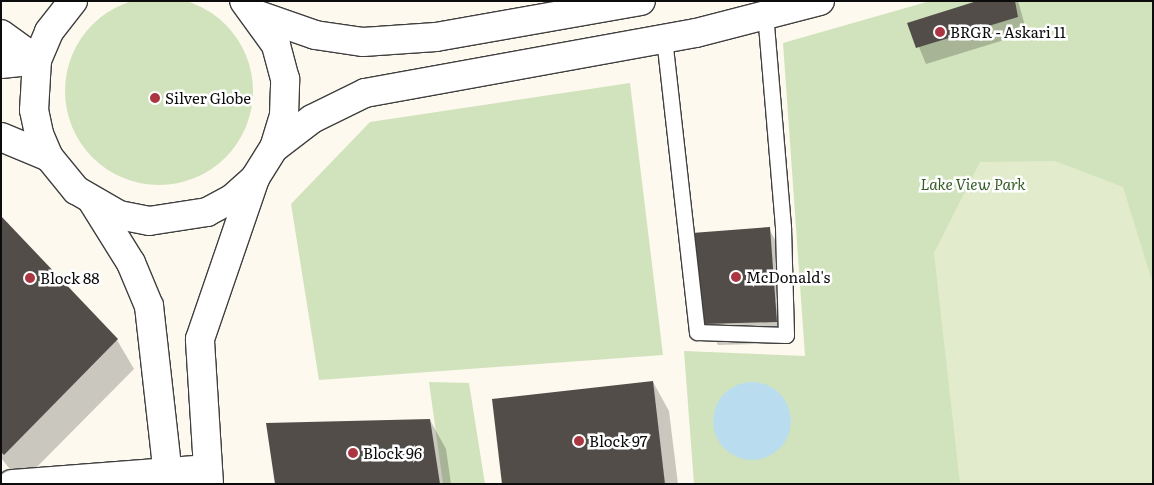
<!DOCTYPE html>
<html>
<head>
<meta charset="utf-8">
<style>
  body { margin:0 }
  #map { position:relative; width:1154px; height:485px; overflow:hidden; background:#fdf9ee; font-family:Literata,serif }
  div>[style] { position:absolute }
  .green>* { inset:0; background:#d1e3bc }
  .round { border-radius:50% }
  .pitch>* { inset:0; background:#e2ebcc }
  .water>* { inset:0; background:#b9dcee }
  .shadow>* { inset:0; background:#0003 }
  .building>* { inset:0; background:#534d4a }
  .roads { filter:drop-shadow(1px 0 #3f3f3f) drop-shadow(-1px 0 #3f3f3f) drop-shadow(0 1px #3f3f3f) drop-shadow(0 -1px #3f3f3f) }
  .service>* { height:15px; margin:-7.5px; padding:0 7.5px; transform-origin:7.5px; border-radius:7.5px; background:#fff }
  .minor>* { height:28px; margin:-14px; padding:0 14px; transform-origin:14px; border-radius:14px; background:#fff }
  .tertiary>* { height:28px; margin:-14px; padding:0 14px; transform-origin:14px; border-radius:14px; background:#fff }
  .dots>* { width:14px; height:14px; translate:-50% -50%; box-sizing:border-box; border:2px solid #fff; border-radius:50% }
  span { translate:-50% -50%; white-space:nowrap; text-align:center; line-height:1.15; -webkit-text-stroke:5px #fff; paint-order:stroke }
  .poi-label { font-size:15px; color:#0c0c0c }
  .left { translate:0 -50%; text-align:left }
  .park-label { font-size:15px; color:#335b25; font-style:italic }
  .frame { position:absolute; inset:0; border:2px solid #0c0c0c; pointer-events:none }
</style>
</head>
<body>
<div id="map">
  <div class="green">
    <i class="round" style="left:65px;top:-3px;width:188px;height:188px"></i>
    <i style="clip-path:polygon(930px 1px,1153px 1px,1153px 484px,694px 484px,684px 351px,805px 356px,783px 43px)"></i>
    <i style="clip-path:polygon(630px 83px,663px 355px,319px 380px,291px 204px,370px 122px)"></i>
    <i style="clip-path:polygon(429px 382px,469px 383px,485px 484px,443px 484px)"></i>
  </div>
  <div class="pitch">
    <i style="clip-path:polygon(1055px 161px,1123px 187px,1153px 284px,1153px 484px,960px 484px,934px 253px,980px 162px)"></i>
  </div>
  <div class="water">
    <i class="round" style="left:713px;top:382px;width:78px;height:78px"></i>
  </div>
  <div class="shadow">
    <i style="clip-path:polygon(981px 1px,1018px 1px,1027px 33px,926px 64px,909px 23px)"></i>
    <i style="clip-path:polygon(1px 218px,117px 340px,134px 369px,21px 483px,1px 458px)"></i>
    <i style="clip-path:polygon(769px 229px,781px 250px,789px 343px,718px 345px,705px 323px)"></i>
    <i style="clip-path:polygon(653px 382px,669px 411px,678px 484px,503px 484px)"></i>
    <i style="clip-path:polygon(430px 420px,446px 449px,451px 484px,276px 484px)"></i>
  </div>
  <div class="building">
    <i style="clip-path:polygon(977px 1px,1015px 1px,1018px 17px,916px 48px,907px 23px)"></i>
    <i style="clip-path:polygon(1px 216px,118px 339px,4px 455px,1px 452px)"></i>
    <i style="clip-path:polygon(770px 227px,777px 322px,704px 324px,692px 233px)"></i>
    <i style="clip-path:polygon(653px 381px,665px 484px,502px 484px,492px 399px)"></i>
    <i style="clip-path:polygon(430px 419px,440px 484px,275px 484px,266px 423px)"></i>
  </div>
  <div class="roads">
    <div class="service">
      <i style="left:664px;top:38px;width:296px;rotate:83.6deg"></i>
      <i style="left:697px;top:332px;width:89px;rotate:1.9deg"></i>
      <i style="left:786px;top:335px;width:108px;rotate:-91.6deg"></i>
      <i style="left:783px;top:227px;width:214px;rotate:-94.8deg"></i>
    </div>
    <div class="minor">
      <i style="left:1px;top:34px;width:44px;rotate:35.8deg"></i>
      <i style="left:93px;top:202px;width:72px;rotate:58.1deg"></i>
      <i style="left:131px;top:263px;width:47px;rotate:67.3deg"></i>
      <i style="left:149px;top:306px;width:179px;rotate:83.6deg"></i>
      <i style="left:12px;top:484px;width:196px;rotate:-4.4deg"></i>
      <i style="left:209px;top:484px;width:145px;rotate:-93.6deg"></i>
      <i style="left:200px;top:339px;width:170px;rotate:-71.1deg"></i>
    </div>
    <div class="tertiary">
      <i style="left:73px;top:1px;width:39px;rotate:128deg"></i>
      <i style="left:49px;top:32px;width:30px;rotate:113deg"></i>
      <i style="left:37px;top:60px;width:50px;rotate:93.4deg"></i>
      <i style="left:34px;top:110px;width:25px;rotate:78deg"></i>
      <i style="left:39px;top:134px;width:25px;rotate:67deg"></i>
      <i style="left:49px;top:157px;width:43px;rotate:50.7deg"></i>
      <i style="left:76px;top:190px;width:50px;rotate:30.2deg"></i>
      <i style="left:119px;top:215px;width:31px;rotate:11deg"></i>
      <i style="left:149px;top:221px;width:59px;rotate:-8.8deg"></i>
      <i style="left:207px;top:212px;width:30px;rotate:-28deg"></i>
      <i style="left:233px;top:198px;width:30px;rotate:-42deg"></i>
      <i style="left:255px;top:178px;width:36px;rotate:-58deg"></i>
      <i style="left:274px;top:148px;width:34px;rotate:-73deg"></i>
      <i style="left:284px;top:115px;width:36px;rotate:-88deg"></i>
      <i style="left:285px;top:79px;width:35px;rotate:-105deg"></i>
      <i style="left:276px;top:45px;width:54px;rotate:-126deg"></i>
      <i style="left:258px;top:15px;width:60px;rotate:19.3deg"></i>
      <i style="left:315px;top:35px;width:49px;rotate:8.3deg"></i>
      <i style="left:363px;top:42px;width:73px;rotate:-3.9deg"></i>
      <i style="left:436px;top:37px;width:208px;rotate:-10deg"></i>
      <i style="left:1px;top:64px;width:36px;rotate:-6deg"></i>
      <i style="left:1px;top:137px;width:52px;rotate:22.6deg"></i>
      <i style="left:274px;top:148px;width:48px;rotate:-37.3deg"></i>
      <i style="left:312px;top:119px;width:59px;rotate:-26.1deg"></i>
      <i style="left:365px;top:93px;width:336px;rotate:-10.3deg"></i>
      <i style="left:696px;top:33px;width:128px;rotate:-14.5deg"></i>
    </div>
  </div>
  <div class="dots">
    <i style="left:940px;top:32px;background:#aa3641"></i>
    <i style="left:155px;top:98px;background:#aa3641"></i>
    <i style="left:736px;top:277px;background:#aa3641"></i>
    <i style="left:30px;top:278px;background:#aa3641"></i>
    <i style="left:579px;top:441px;background:#aa3641"></i>
    <i style="left:353px;top:453px;background:#aa3641"></i>
  </div>
  <div class="poi-label">
    <span class="left" style="left:950px;top:32px">BRGR - Askari 11</span>
    <span class="left" style="left:165px;top:98px">Silver Globe</span>
    <span class="left" style="left:746px;top:277px">McDonald's</span>
    <span class="left" style="left:40px;top:278px">Block 88</span>
    <span class="left" style="left:589px;top:441px">Block 97</span>
    <span class="left" style="left:363px;top:453px">Block 96</span>
  </div>
  <div class="park-label">
    <span style="left:973px;top:184px">Lake View Park</span>
  </div>
  <div class="frame"></div>
</div>
</body>
</html>
